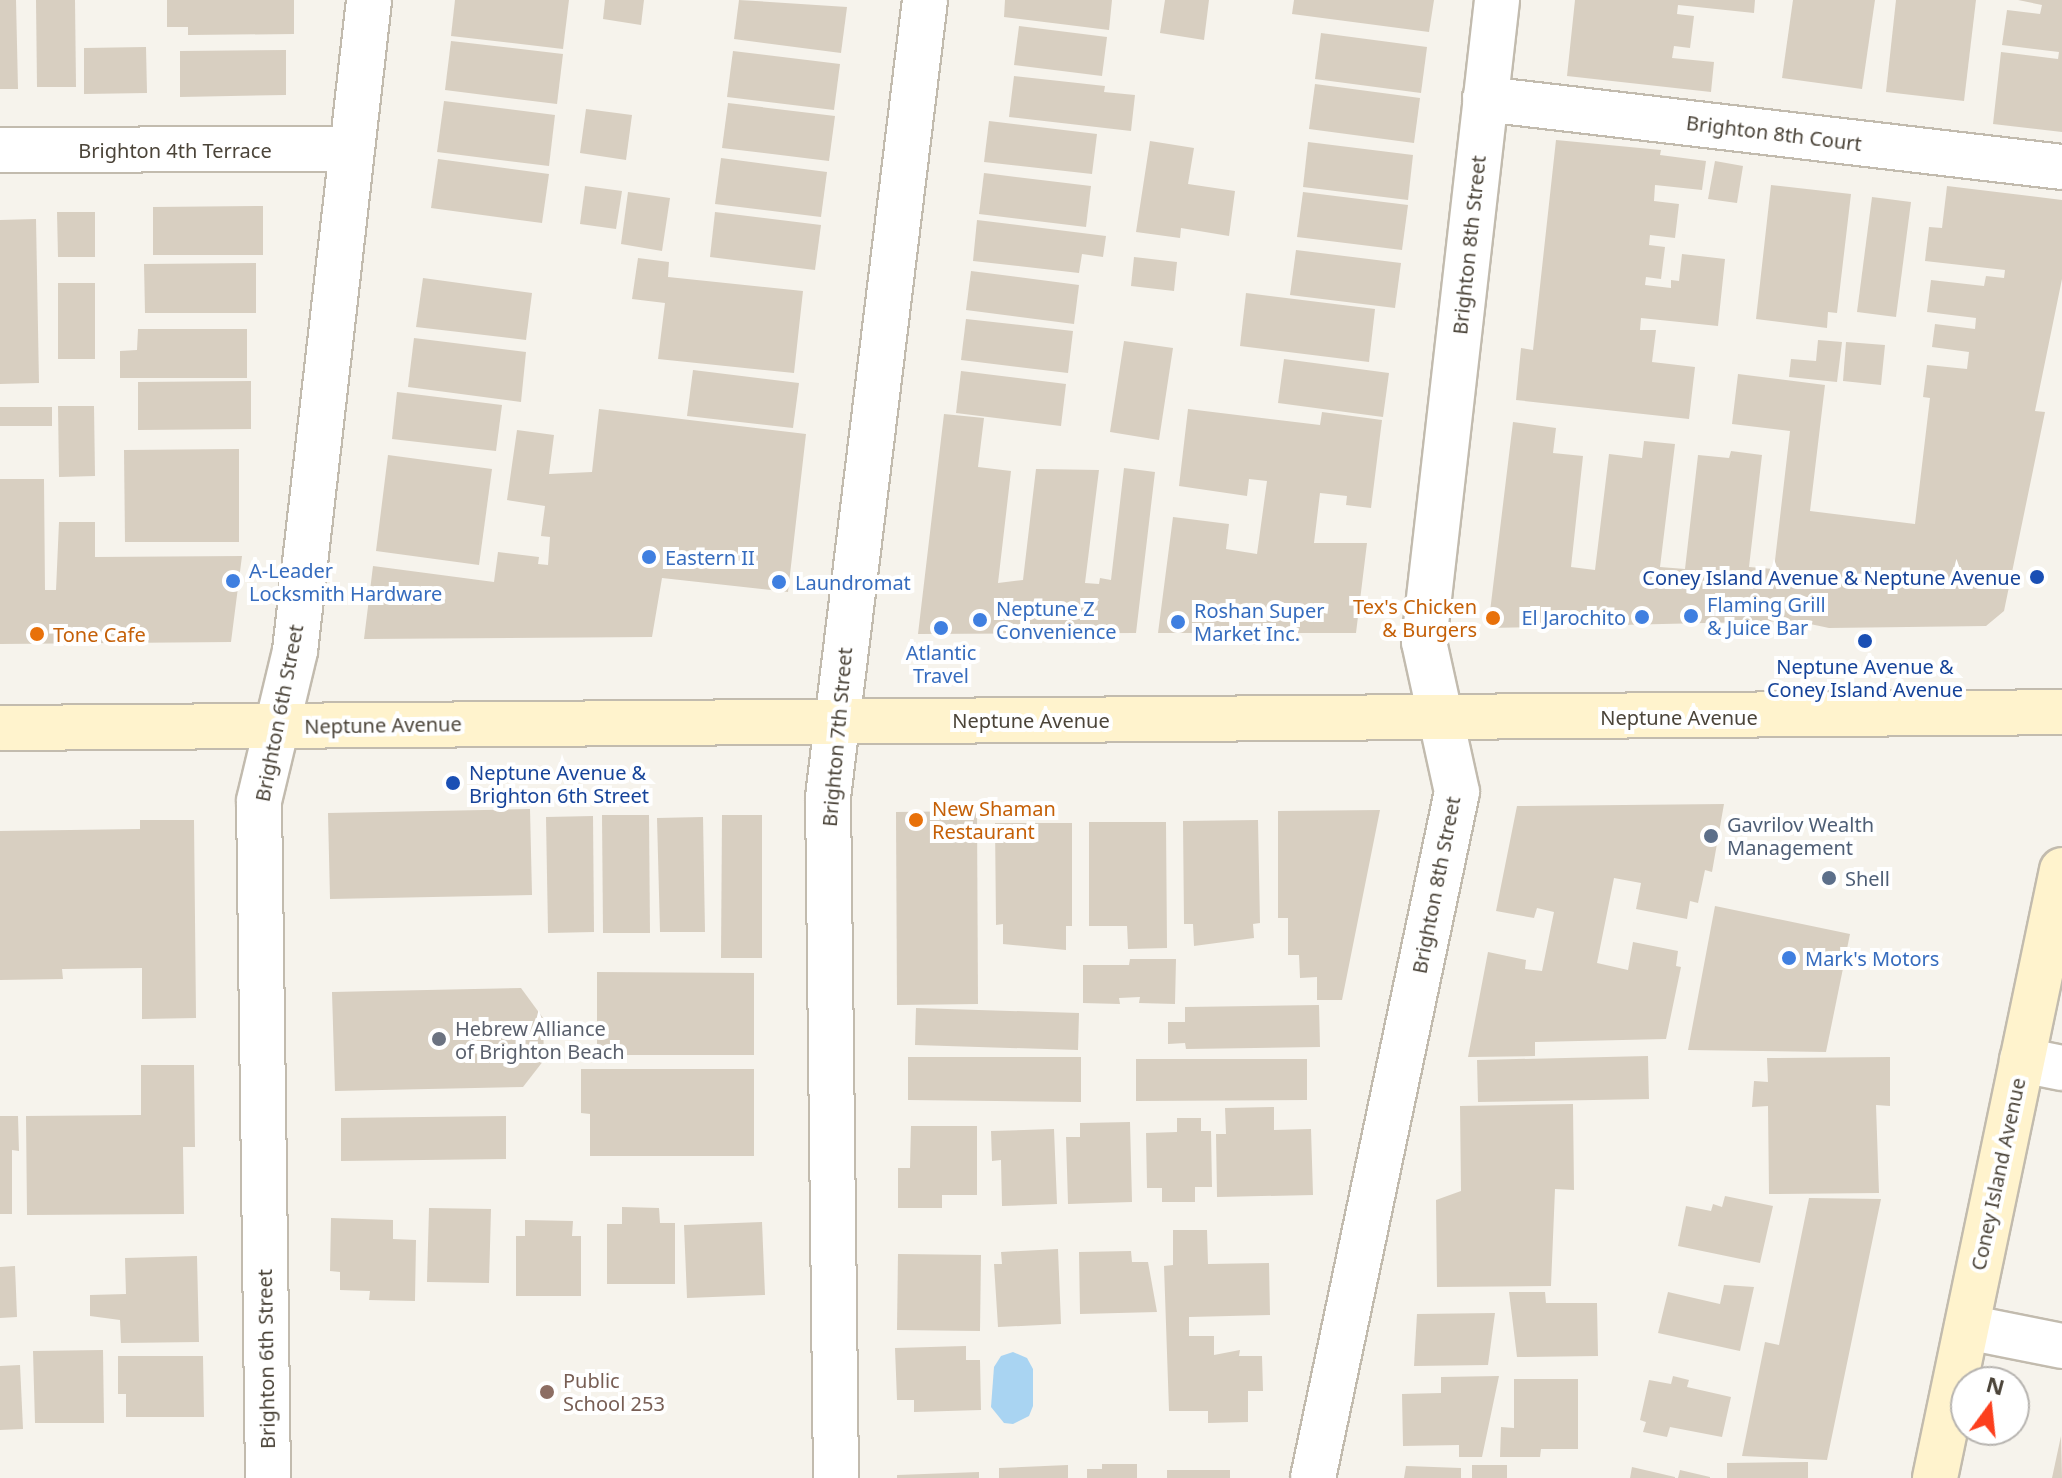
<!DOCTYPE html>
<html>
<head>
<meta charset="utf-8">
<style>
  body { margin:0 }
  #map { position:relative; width:2062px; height:1478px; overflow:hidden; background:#f6f3ec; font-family:"Noto Sans",sans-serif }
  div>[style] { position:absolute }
  .water>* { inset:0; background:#a9d4f2 }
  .building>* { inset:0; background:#d8cfc1 }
  .roads { filter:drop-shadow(2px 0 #c2bbae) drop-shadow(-2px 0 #c2bbae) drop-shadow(0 2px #c2bbae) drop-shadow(0 -2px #c2bbae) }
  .minor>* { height:44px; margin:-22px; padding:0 22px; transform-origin:22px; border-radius:22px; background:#fff }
  .secondary>* { height:44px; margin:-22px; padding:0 22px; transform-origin:22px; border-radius:22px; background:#fff3cd }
  .dots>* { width:22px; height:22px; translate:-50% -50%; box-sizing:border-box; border:4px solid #fff; border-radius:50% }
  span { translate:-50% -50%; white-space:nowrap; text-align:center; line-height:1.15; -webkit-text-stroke:8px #fff; paint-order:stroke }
  .street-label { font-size:20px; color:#4b4439 }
  .shop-label { font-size:20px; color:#366cbe }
  .left { translate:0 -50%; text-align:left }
  .right { translate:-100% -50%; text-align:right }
  .transit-label { font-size:20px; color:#164399 }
  .food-label { font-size:20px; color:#c56008 }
  .service-label { font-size:20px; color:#4e5e75 }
  .worship-label { font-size:20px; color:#5b616d }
  .education-label { font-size:20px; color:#785e54 }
  .north { position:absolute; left:1950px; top:1366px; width:80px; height:80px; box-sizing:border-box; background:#fff; border:2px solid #b7b4b0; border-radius:50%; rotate:15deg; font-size:22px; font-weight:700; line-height:32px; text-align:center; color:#4b4439 }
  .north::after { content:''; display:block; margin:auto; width:28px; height:36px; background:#fc3f1d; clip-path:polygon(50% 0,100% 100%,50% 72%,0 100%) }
</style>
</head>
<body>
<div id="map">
  <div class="water">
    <i style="clip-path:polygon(1013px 1352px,1027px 1358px,1033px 1369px,1033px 1406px,1029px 1416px,1013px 1424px,1004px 1423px,991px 1407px,994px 1367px,1001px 1356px)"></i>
  </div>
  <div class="building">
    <i style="clip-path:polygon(0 0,16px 0,18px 89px,0 89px)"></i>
    <i style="clip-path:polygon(36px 0,75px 0,76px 87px,37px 87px)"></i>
    <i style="clip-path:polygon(167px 0,294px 0,294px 34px,188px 35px,188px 27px,167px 27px)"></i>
    <i style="clip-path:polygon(455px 0,569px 0,563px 49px,451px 36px)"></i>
    <i style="clip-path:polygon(605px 0,644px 0,641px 25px,603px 19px)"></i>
    <i style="clip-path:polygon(739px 0,847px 7px,841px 53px,734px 39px)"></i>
    <i style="clip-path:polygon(1005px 0,1112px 0,1109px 30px,1004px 17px)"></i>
    <i style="clip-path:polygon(1165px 0,1209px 0,1204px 40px,1160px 33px)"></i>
    <i style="clip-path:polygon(1294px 0,1434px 0,1429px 32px,1292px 14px)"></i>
    <i style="clip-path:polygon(1575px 0,1755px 0,1754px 13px,1678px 5px,1677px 14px,1694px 16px,1690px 48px,1674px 46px,1672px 58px,1714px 62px,1711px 92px,1567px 76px)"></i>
    <i style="clip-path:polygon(1793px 0,1875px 0,1862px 89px,1782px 78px)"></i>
    <i style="clip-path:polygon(1896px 0,1976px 0,1964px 101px,1886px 92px)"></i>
    <i style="clip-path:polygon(2018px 0,2062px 0,2062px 132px,1993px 124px,2001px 52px,2058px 59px,2059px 52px,2002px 45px,2007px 10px,2040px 14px,2042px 5px)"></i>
    <i style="clip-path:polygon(1019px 26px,1107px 37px,1102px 76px,1014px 65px)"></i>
    <i style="clip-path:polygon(1321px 33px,1427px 47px,1421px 93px,1315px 79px)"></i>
    <i style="clip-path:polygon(451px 41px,563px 54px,557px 104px,445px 90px)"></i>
    <i style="clip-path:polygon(146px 47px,147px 93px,84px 94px,84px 48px)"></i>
    <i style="clip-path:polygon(286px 50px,286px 95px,180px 97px,180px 51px)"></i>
    <i style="clip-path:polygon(733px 51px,840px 64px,834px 110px,727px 97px)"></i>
    <i style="clip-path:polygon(1014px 76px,1105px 86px,1104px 92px,1135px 95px,1131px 131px,1009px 117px)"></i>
    <i style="clip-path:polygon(1315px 84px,1420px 98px,1414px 143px,1309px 129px)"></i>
    <i style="clip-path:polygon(444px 101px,555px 115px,549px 166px,437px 152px)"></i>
    <i style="clip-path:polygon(728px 103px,835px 116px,829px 161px,722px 148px)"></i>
    <i style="clip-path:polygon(586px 109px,632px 115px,626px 160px,580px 153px)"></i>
    <i style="clip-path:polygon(989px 121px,1097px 134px,1092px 174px,984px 162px)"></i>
    <i style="clip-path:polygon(1556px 140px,1661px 150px,1660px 155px,1706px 161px,1702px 190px,1655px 185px,1654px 201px,1679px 204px,1675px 238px,1650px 235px,1649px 245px,1665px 247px,1661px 279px,1646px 277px,1645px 285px,1671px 288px,1671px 280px,1679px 281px,1682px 254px,1725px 259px,1718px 326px,1641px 318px,1640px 330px,1656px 330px,1652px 362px,1695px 367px,1689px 419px,1516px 400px,1521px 348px,1533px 350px)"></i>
    <i style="clip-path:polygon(1150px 141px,1194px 148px,1188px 184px,1235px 191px,1229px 236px,1181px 228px,1180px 238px,1136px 232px)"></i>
    <i style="clip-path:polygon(1308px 142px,1413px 155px,1408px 200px,1303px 187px)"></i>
    <i style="clip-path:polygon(721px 158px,827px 172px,821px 217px,715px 204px)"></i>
    <i style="clip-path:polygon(438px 159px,549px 174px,542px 223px,431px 208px)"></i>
    <i style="clip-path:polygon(1715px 161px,1743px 166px,1737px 203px,1708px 199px)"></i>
    <i style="clip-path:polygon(984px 173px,1091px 186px,1086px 227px,979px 214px)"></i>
    <i style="clip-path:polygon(1771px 185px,1851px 194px,1837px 313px,1828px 312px,1827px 328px,1756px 319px)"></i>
    <i style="clip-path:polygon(585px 186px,622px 191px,616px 229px,580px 224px)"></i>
    <i style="clip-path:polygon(1947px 186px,2062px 200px,2062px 279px,2035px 411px,2045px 412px,2004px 611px,1986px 626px,1829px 628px,1796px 621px,1488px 628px,1513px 422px,1556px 428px,1553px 453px,1583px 456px,1571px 567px,1595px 570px,1609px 454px,1642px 458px,1644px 441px,1675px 444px,1660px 567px,1685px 569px,1698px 455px,1729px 458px,1731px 451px,1762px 455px,1749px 567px,1774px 569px,1790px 431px,1732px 424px,1738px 374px,1825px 385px,1810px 511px,1915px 524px,1930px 398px,1923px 397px,1927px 365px,1967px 369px,1969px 352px,1932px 347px,1935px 324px,1975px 329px,1976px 318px,1927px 312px,1931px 280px,1984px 286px,1986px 276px,2004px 278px,2005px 270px,1925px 261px,1929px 227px,1942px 228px)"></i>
    <i style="clip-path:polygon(628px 192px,670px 198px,662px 251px,621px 244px)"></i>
    <i style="clip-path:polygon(1303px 192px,1408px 205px,1402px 250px,1297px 237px)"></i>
    <i style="clip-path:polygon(1872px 197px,1911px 202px,1896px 317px,1857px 312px)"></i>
    <i style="clip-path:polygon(263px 206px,263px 255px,153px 255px,153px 207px)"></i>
    <i style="clip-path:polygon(57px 212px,95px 212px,95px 257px,58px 257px)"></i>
    <i style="clip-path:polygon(715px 212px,821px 225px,815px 270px,710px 257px)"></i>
    <i style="clip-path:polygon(36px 219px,39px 383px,0 384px,0 220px)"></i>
    <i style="clip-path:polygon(977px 220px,1106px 236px,1103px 257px,1082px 254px,1079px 273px,973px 261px)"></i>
    <i style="clip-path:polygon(1296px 250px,1401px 263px,1395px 308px,1290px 295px)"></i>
    <i style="clip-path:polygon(1134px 257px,1177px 262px,1174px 291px,1131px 286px)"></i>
    <i style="clip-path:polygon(638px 258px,669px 262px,668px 277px,803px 291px,794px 373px,658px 359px,665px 303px,632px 299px)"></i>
    <i style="clip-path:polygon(256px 263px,256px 313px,145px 313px,144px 264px)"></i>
    <i style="clip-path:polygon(971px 271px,1079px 285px,1074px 324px,966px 310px)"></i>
    <i style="clip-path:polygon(423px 278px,532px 293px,526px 340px,416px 327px)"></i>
    <i style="clip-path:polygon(58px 283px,95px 283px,95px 359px,58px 359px)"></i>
    <i style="clip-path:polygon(1246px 293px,1375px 309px,1369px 362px,1240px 346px)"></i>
    <i style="clip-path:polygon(966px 319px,1073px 331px,1068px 373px,961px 360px)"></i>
    <i style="clip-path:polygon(138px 329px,247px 329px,247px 378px,120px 378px,120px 351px,137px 350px)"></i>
    <i style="clip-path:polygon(414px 338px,526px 352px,521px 402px,408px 387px)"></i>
    <i style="clip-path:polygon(1818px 340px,1842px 342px,1837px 382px,1789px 377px,1791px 359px,1816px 361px)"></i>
    <i style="clip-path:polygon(1124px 341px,1173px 348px,1159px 440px,1110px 432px)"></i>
    <i style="clip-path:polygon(1846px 342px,1885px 345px,1881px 385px,1843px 381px)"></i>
    <i style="clip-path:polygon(1284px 359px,1389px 373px,1383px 417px,1278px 403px)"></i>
    <i style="clip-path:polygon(693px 370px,799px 383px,793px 428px,687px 416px)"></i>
    <i style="clip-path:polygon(961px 371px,1066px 384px,1061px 426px,956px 413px)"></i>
    <i style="clip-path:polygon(251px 381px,251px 429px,138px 430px,138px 382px)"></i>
    <i style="clip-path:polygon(397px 392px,502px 405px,496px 451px,392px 439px)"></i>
    <i style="clip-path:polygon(58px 406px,94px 406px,95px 476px,59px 477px)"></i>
    <i style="clip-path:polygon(0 407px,52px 407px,52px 426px,0 426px)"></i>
    <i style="clip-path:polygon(599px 409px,806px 434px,788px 592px,662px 578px,652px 637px,364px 639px,373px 566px,494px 582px,498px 552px,539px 557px,538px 564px,548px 565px,550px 537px,541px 536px,545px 506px,507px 500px,517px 430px,554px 435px,549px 474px,592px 472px)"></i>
    <i style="clip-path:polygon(1188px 409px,1320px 425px,1322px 412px,1382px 420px,1371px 508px,1346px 505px,1347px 496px,1320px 493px,1314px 543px,1367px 543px,1356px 633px,1158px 633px,1173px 517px,1229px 524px,1226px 549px,1257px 554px,1267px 481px,1249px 479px,1247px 496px,1179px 486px)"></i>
    <i style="clip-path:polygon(944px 414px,984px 418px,978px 467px,1011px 471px,998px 583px,1023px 580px,1036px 469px,1099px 470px,1085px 583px,1099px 584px,1100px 578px,1111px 580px,1124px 468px,1155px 472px,1136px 633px,918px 634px)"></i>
    <i style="clip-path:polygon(239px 449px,239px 542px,125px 542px,124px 450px)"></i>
    <i style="clip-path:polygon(388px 455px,492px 469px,479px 565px,376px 551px)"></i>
    <i style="clip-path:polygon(0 479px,44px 479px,45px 590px,56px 590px,59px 522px,95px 522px,95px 557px,242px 556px,231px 642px,0 644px)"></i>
    <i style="clip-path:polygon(1724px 804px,1712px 872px,1705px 870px,1698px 903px,1690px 901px,1687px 919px,1636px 909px,1641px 883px,1614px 878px,1597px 963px,1628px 970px,1633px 942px,1678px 951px,1676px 966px,1681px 967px,1666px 1039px,1535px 1042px,1535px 1056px,1468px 1057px,1488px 952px,1526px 960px,1525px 969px,1542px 971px,1554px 912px,1537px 908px,1534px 918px,1496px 911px,1517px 806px)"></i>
    <i style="clip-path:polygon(530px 809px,532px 895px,330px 899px,328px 813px)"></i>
    <i style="clip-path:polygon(1380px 810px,1342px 1000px,1317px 1000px,1317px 977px,1300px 978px,1299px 955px,1288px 955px,1288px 918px,1278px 918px,1278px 811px)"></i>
    <i style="clip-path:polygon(977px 811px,978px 1004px,897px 1005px,896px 812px)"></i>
    <i style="clip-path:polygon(602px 815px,649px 815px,650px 933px,603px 933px)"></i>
    <i style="clip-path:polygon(722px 815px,762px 815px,762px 958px,721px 958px)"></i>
    <i style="clip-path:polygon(593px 816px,594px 932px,548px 933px,546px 817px)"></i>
    <i style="clip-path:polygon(703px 817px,705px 932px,660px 932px,657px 818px)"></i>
    <i style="clip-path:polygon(140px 820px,194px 820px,196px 1018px,142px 1019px,142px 968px,62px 969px,63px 979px,0 980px,0 831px,140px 829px)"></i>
    <i style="clip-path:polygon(1258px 820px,1260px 923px,1253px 924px,1254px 938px,1194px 946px,1193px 924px,1184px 924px,1183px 821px)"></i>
    <i style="clip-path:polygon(1089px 822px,1166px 822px,1167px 948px,1128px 949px,1127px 926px,1089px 926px)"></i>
    <i style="clip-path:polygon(995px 823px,1072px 823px,1072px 926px,1066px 926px,1066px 950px,1003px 944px,1003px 924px,996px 925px)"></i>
    <i style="clip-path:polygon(1715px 906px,1850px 934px,1826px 1052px,1688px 1050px)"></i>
    <i style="clip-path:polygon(1130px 959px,1176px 959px,1175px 1004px,1139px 1003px,1140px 997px,1119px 998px,1120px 1004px,1083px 1003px,1083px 965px,1129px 965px)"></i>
    <i style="clip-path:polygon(597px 972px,754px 973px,754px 1055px,597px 1055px)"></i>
    <i style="clip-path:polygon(521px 988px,543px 1018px,544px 1060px,523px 1087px,335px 1091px,332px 992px)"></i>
    <i style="clip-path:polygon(1319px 1005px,1320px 1047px,1186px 1049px,1185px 1043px,1168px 1044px,1168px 1022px,1185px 1022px,1185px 1007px)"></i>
    <i style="clip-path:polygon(916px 1008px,1079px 1013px,1078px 1050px,915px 1045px)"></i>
    <i style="clip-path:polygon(1648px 1056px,1649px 1099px,1478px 1102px,1477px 1060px)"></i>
    <i style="clip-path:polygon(908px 1057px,1081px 1057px,1081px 1102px,908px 1100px)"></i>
    <i style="clip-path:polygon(1890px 1057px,1890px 1106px,1876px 1105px,1879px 1193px,1769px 1194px,1768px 1106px,1752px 1107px,1754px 1081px,1768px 1082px,1767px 1058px)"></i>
    <i style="clip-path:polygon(1136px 1059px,1307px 1059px,1307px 1100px,1136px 1101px)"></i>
    <i style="clip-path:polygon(141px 1065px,194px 1065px,195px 1147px,183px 1147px,184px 1214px,27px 1215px,26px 1116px,141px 1115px)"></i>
    <i style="clip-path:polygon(581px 1069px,754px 1069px,754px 1156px,590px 1156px,590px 1114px,581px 1113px)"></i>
    <i style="clip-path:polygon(1573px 1104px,1574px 1190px,1555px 1189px,1551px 1286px,1437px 1287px,1436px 1200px,1461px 1191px,1460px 1106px)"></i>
    <i style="clip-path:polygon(1274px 1107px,1274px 1130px,1311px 1129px,1313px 1195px,1217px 1197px,1216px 1134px,1226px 1134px,1225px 1108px)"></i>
    <i style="clip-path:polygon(0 1116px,18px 1116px,19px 1151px,12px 1150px,12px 1214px,0 1214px)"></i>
    <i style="clip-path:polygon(506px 1116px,506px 1159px,341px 1161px,341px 1118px)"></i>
    <i style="clip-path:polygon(1177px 1118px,1201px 1118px,1201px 1131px,1211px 1131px,1212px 1187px,1195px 1187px,1195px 1202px,1162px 1202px,1162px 1188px,1147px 1188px,1146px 1133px,1177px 1132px)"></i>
    <i style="clip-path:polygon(1130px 1122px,1132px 1202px,1068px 1204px,1066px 1137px,1080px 1137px,1080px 1123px)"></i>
    <i style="clip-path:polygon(911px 1126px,977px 1126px,977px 1195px,942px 1195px,942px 1208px,898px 1208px,898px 1168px,910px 1168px)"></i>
    <i style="clip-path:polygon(1054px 1129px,1057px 1204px,1002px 1206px,1001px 1160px,992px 1161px,991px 1131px)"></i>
    <i style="clip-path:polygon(1725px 1196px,1773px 1206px,1760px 1263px,1678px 1246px,1686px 1206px,1711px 1211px,1713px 1204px,1722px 1207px)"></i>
    <i style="clip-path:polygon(1809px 1198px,1881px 1199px,1827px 1460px,1742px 1456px,1765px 1342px,1779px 1345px)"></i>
    <i style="clip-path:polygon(622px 1207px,659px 1208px,660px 1223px,675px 1223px,675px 1284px,607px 1284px,607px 1224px,622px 1224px)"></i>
    <i style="clip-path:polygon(429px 1208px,491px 1209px,489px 1283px,427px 1282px)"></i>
    <i style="clip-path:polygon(331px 1218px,393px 1220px,393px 1239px,416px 1240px,415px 1301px,369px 1300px,370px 1291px,340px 1290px,340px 1272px,330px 1271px)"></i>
    <i style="clip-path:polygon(525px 1220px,573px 1221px,572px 1236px,581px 1236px,581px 1296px,516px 1296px,516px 1236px,525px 1236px)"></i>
    <i style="clip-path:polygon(762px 1222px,765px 1295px,687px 1298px,684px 1225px)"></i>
    <i style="clip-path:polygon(1173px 1230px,1207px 1230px,1208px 1264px,1269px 1263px,1270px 1315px,1189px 1317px,1189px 1336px,1214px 1336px,1214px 1355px,1240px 1350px,1239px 1356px,1262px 1356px,1263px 1391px,1248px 1391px,1248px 1422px,1208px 1423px,1208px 1411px,1169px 1411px,1164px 1266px,1173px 1265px)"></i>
    <i style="clip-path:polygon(1058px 1249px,1061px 1324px,998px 1327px,994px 1264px,1002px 1264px,1001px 1252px)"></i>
    <i style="clip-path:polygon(1131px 1251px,1132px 1262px,1148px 1262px,1157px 1312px,1080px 1314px,1079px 1252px)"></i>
    <i style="clip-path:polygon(898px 1254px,981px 1255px,980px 1331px,897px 1330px)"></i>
    <i style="clip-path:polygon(197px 1256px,199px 1342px,121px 1343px,120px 1320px,90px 1316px,90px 1295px,126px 1294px,125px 1258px)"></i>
    <i style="clip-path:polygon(15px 1266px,17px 1317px,0 1318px,0 1267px)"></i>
    <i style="clip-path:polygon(1724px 1285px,1754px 1287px,1740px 1351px,1658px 1333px,1668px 1292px,1720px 1304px)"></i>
    <i style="clip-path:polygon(1509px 1292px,1545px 1292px,1546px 1303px,1597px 1303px,1598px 1356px,1517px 1357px)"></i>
    <i style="clip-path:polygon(1495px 1313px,1488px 1365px,1414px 1366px,1417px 1314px)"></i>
    <i style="clip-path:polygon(966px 1346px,966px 1360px,980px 1360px,981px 1410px,914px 1412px,914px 1400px,897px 1400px,895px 1348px)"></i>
    <i style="clip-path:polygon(103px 1350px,104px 1423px,35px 1423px,33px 1351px)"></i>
    <i style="clip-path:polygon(118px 1356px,203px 1356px,204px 1417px,126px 1417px,126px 1394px,118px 1394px)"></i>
    <i style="clip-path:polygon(20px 1365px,23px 1429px,0 1430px,0 1366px)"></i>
    <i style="clip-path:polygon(1499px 1376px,1482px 1457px,1459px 1457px,1459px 1445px,1403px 1446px,1402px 1394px,1441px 1393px,1441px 1377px)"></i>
    <i style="clip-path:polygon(1673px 1376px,1689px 1380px,1687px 1387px,1731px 1397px,1722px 1437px,1670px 1427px,1667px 1437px,1643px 1432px,1646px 1422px,1640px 1420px,1649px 1380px,1671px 1384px)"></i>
    <i style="clip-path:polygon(1514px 1379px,1578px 1379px,1578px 1449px,1541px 1449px,1540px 1457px,1500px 1457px,1501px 1427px,1514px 1428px)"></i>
    <i style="clip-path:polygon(2061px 1436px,2062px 1478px,2052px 1478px)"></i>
    <i style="clip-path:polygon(1808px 1462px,1808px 1478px,1727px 1478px,1727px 1463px)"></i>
    <i style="clip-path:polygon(1102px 1464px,1137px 1464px,1137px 1478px,1087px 1478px,1087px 1469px,1102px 1469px)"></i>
    <i style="clip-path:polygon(1068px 1465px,1068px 1478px,999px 1478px,999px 1468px)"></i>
    <i style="clip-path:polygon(1472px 1465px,1507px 1465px,1507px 1478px,1472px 1478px)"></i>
    <i style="clip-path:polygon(1406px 1466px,1461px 1468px,1461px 1478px,1404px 1478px)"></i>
    <i style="clip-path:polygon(1632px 1467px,1675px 1477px,1675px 1478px,1630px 1478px)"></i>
    <i style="clip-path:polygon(1167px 1470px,1230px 1470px,1230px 1478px,1167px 1478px)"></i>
    <i style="clip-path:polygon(1680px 1470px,1710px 1477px,1710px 1478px,1678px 1478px)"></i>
    <i style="clip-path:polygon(979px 1472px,979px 1478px,897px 1478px,897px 1475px)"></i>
  </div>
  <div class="roads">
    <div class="minor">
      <i style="left:1485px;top:99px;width:581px;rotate:6.72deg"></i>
      <i style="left:0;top:150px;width:350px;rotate:-0.2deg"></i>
      <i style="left:2022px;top:1060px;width:41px;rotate:11.3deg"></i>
      <i style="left:1967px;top:1327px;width:97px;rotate:11.3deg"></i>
      <i style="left:268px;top:1478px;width:677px;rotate:-90.76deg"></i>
      <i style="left:259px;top:801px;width:154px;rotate:-76.5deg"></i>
      <i style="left:295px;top:651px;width:655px;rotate:-83.51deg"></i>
      <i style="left:836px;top:1478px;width:681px;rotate:-90.67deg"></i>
      <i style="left:828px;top:797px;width:803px;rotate:-83.06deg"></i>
      <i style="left:1313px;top:1478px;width:701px;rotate:-78.15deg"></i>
      <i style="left:1457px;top:792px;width:154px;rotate:-102.4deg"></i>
      <i style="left:1424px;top:642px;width:646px;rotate:-83.51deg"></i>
    </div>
    <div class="secondary">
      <i style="left:0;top:728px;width:2062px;rotate:-0.44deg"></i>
      <i style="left:1935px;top:1478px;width:621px;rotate:-78.2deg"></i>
    </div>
  </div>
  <div class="dots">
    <i style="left:649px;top:557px;background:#3f7fe0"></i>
    <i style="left:2037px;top:577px;background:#1a4fb4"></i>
    <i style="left:233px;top:581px;background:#3f7fe0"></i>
    <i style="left:779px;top:582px;background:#3f7fe0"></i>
    <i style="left:1691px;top:616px;background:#3f7fe0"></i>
    <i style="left:1642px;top:617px;background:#3f7fe0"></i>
    <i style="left:1493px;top:618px;background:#e8710a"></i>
    <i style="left:980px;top:620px;background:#3f7fe0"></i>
    <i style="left:1178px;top:622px;background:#3f7fe0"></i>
    <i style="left:941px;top:628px;background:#3f7fe0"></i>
    <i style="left:37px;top:634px;background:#e8710a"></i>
    <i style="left:1865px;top:641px;background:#1a4fb4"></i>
    <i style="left:453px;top:783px;background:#1a4fb4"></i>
    <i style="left:916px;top:820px;background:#e8710a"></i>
    <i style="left:1711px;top:836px;background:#5c6f8a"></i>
    <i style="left:1829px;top:878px;background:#5c6f8a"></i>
    <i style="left:1789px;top:958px;background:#3f7fe0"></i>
    <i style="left:439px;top:1039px;background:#6b7280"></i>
    <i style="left:547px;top:1392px;background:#8d6e63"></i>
  </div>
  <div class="street-label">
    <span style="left:1774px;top:133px;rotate:7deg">Brighton 8th Court</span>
    <span style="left:175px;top:150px">Brighton 4th Terrace</span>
    <span style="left:1469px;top:245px;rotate:-84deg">Brighton 8th Street</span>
    <span style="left:279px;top:713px;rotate:-79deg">Brighton 6th Street</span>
    <span style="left:1679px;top:717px">Neptune Avenue</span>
    <span style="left:1031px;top:720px">Neptune Avenue</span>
    <span style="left:383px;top:725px;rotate:-1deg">Neptune Avenue</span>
    <span style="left:837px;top:737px;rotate:-85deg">Brighton 7th Street</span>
    <span style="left:1436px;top:885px;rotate:-79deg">Brighton 8th Street</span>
    <span style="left:1998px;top:1174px;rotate:-78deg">Coney Island Avenue</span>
    <span style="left:266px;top:1359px;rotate:-91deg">Brighton 6th Street</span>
  </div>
  <div class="shop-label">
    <span class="left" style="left:665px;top:557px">Eastern II</span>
    <span class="left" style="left:249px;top:582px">A-Leader<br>Locksmith Hardware</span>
    <span class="left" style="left:795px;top:582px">Laundromat</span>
    <span class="left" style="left:1707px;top:616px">Flaming Grill<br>&amp; Juice Bar</span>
    <span class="left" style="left:996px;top:620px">Neptune Z<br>Convenience</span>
    <span class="left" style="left:1194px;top:622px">Roshan Super<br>Market Inc.</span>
    <span class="right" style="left:1626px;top:617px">El Jarochito</span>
    <span style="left:941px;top:664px">Atlantic<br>Travel</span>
    <span class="left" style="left:1805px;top:958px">Mark's Motors</span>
  </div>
  <div class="transit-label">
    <span class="right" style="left:2021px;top:577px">Coney Island Avenue &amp; Neptune Avenue</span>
    <span style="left:1865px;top:678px">Neptune Avenue &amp;<br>Coney Island Avenue</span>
    <span class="left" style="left:469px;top:784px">Neptune Avenue &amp;<br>Brighton 6th Street</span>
  </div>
  <div class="food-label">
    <span class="right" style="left:1477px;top:618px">Tex's Chicken<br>&amp; Burgers</span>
    <span class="left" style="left:53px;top:634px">Tone Cafe</span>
    <span class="left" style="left:932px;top:820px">New Shaman<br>Restaurant</span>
  </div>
  <div class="service-label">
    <span class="left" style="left:1727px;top:836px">Gavrilov Wealth<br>Management</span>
    <span class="left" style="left:1845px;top:878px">Shell</span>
  </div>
  <div class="worship-label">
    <span class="left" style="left:455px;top:1040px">Hebrew Alliance<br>of Brighton Beach</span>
  </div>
  <div class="education-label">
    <span class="left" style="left:563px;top:1392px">Public<br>School 253</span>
  </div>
  <div class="north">N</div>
</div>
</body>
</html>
